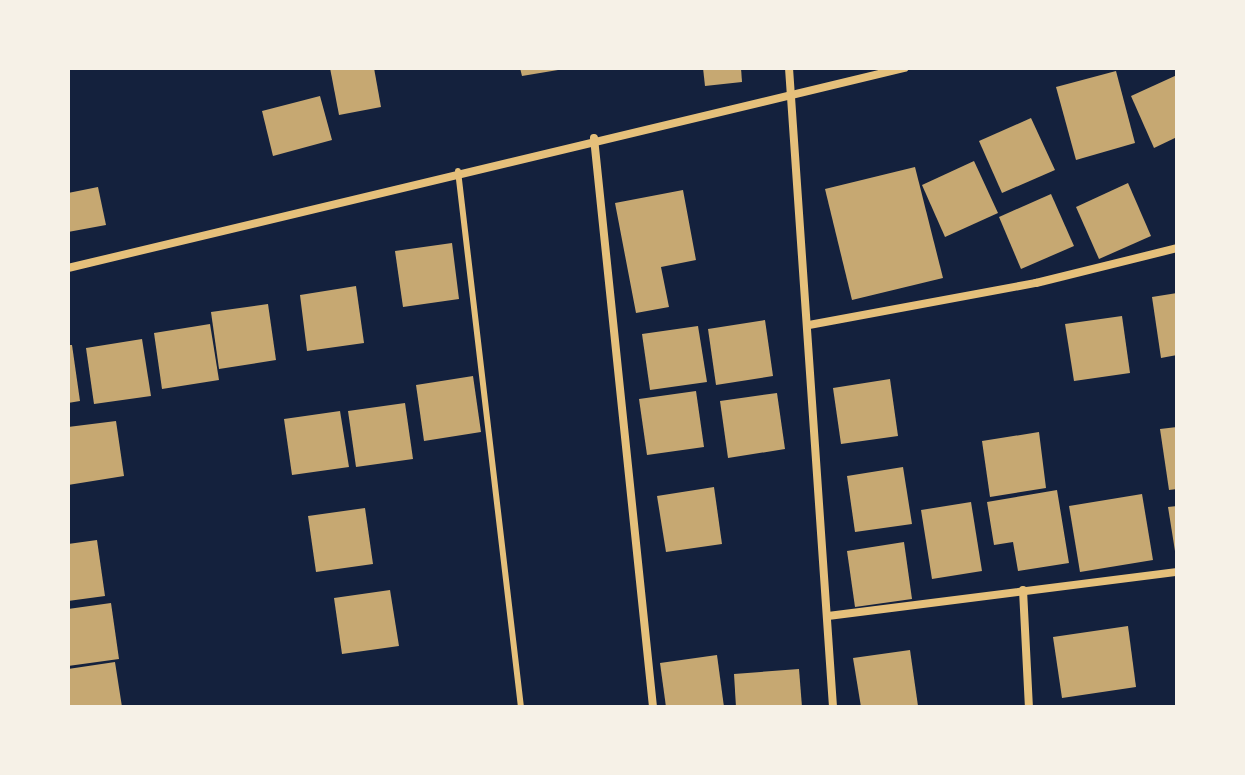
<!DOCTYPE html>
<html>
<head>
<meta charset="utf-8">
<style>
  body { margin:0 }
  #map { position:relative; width:1245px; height:775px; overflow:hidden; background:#14213d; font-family:"PT Sans",sans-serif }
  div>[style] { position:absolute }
  .building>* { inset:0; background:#c6a872 }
  .service>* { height:6px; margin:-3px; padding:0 3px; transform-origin:3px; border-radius:3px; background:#e5c07b }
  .minor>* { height:8px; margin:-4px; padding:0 4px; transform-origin:4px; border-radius:4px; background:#e5c07b }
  span { translate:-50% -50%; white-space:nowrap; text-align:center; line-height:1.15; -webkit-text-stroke:6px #f6f1e7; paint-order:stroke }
  .frame { position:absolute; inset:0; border:70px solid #f6f1e7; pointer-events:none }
</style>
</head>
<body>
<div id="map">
  <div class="building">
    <i style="clip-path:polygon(330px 68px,374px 68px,381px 107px,339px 115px)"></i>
    <i style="clip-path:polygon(520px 68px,558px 68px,558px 70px,522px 76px)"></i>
    <i style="clip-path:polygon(703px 68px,741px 68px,742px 82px,705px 86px)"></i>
    <i style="clip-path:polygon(1116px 71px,1135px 143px,1076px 160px,1056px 87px)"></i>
    <i style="clip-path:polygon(1177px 75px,1177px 137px,1154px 148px,1131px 96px)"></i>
    <i style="clip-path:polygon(320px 96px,332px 140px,273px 156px,262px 111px)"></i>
    <i style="clip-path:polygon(1031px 118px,1055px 170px,1002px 193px,979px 141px)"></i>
    <i style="clip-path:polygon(974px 161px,998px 213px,945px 237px,922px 185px)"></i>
    <i style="clip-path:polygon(915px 167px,943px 278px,852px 300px,825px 189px)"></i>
    <i style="clip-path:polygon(1128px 183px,1151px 236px,1099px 259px,1076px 207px)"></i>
    <i style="clip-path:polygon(98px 187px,106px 225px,68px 232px,68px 193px)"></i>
    <i style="clip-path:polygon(683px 190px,696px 260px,661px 267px,669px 307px,636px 313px,615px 203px)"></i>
    <i style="clip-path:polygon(1051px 194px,1074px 246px,1021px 269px,999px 217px)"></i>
    <i style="clip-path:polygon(452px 243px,459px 299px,403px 307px,395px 251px)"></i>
    <i style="clip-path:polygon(356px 286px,364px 343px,307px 351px,300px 295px)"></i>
    <i style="clip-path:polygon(1177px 293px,1177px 355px,1161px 358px,1152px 297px)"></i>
    <i style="clip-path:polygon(268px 304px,276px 360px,219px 369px,211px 312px)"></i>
    <i style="clip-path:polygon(1122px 316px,1130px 373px,1074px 381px,1065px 324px)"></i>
    <i style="clip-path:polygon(765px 320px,773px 376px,716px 385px,708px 329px)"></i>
    <i style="clip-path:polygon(210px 324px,219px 380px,162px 389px,154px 333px)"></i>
    <i style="clip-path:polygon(698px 326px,707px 382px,650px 390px,642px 334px)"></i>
    <i style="clip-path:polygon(142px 339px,151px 396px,94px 404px,86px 348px)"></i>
    <i style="clip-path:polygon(68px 345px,72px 345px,80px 401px,68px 403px)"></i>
    <i style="clip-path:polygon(473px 376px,481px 432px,424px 441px,416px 385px)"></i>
    <i style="clip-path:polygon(890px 379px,898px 436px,841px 444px,833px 388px)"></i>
    <i style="clip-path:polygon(696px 391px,704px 447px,647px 455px,639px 399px)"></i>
    <i style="clip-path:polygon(777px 393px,785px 449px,728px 458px,720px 401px)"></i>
    <i style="clip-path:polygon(405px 403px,413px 459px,356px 467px,348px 411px)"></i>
    <i style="clip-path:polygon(340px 411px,349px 467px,292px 475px,284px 419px)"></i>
    <i style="clip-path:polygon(116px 421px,124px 476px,68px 485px,68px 427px)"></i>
    <i style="clip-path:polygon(1177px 427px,1177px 489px,1169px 490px,1160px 429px)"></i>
    <i style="clip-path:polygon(1039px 432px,1046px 488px,990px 497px,982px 441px)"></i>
    <i style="clip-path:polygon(903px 467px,912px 524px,855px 532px,847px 476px)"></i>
    <i style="clip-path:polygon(714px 487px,722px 544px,666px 552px,657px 496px)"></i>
    <i style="clip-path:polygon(1057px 490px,1069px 563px,1018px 571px,1013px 542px,994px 545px,987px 502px)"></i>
    <i style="clip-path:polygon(1142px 494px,1153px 560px,1080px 572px,1069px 506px)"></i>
    <i style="clip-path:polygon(971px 502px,982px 571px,932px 579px,921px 510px)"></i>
    <i style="clip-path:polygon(1177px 506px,1177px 551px,1175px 551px,1168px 507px)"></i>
    <i style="clip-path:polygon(365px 508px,373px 564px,316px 572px,308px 516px)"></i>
    <i style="clip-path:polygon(97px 540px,105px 596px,68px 601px,68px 544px)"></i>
    <i style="clip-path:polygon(904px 542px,912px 599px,855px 607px,847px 551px)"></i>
    <i style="clip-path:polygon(390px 590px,399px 646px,342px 654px,334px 598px)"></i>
    <i style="clip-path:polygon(111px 603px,119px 659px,68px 666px,68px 609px)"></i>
    <i style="clip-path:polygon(1128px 626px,1136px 687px,1062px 698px,1053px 637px)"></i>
    <i style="clip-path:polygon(910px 650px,918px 706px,861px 707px,853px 658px)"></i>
    <i style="clip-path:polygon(717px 655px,724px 707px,666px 707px,660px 663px)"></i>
    <i style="clip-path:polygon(115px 662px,122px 707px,68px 707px,68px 669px)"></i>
    <i style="clip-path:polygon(799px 669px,802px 707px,736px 707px,734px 674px)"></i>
  </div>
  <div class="service">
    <i style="left:458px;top:171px;width:540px;rotate:83.3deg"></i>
  </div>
  <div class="minor">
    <i style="left:789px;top:68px;width:641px;rotate:86.06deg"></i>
    <i style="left:594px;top:138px;width:572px;rotate:84.08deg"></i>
    <i style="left:68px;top:268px;width:860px;rotate:-13.45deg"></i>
    <i style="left:809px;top:325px;width:231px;rotate:-10.5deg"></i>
    <i style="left:1036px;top:283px;width:145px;rotate:-13.9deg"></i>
    <i style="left:1023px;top:590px;width:117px;rotate:87.1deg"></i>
    <i style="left:828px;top:616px;width:352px;rotate:-7.2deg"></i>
  </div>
  <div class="frame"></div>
</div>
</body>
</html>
